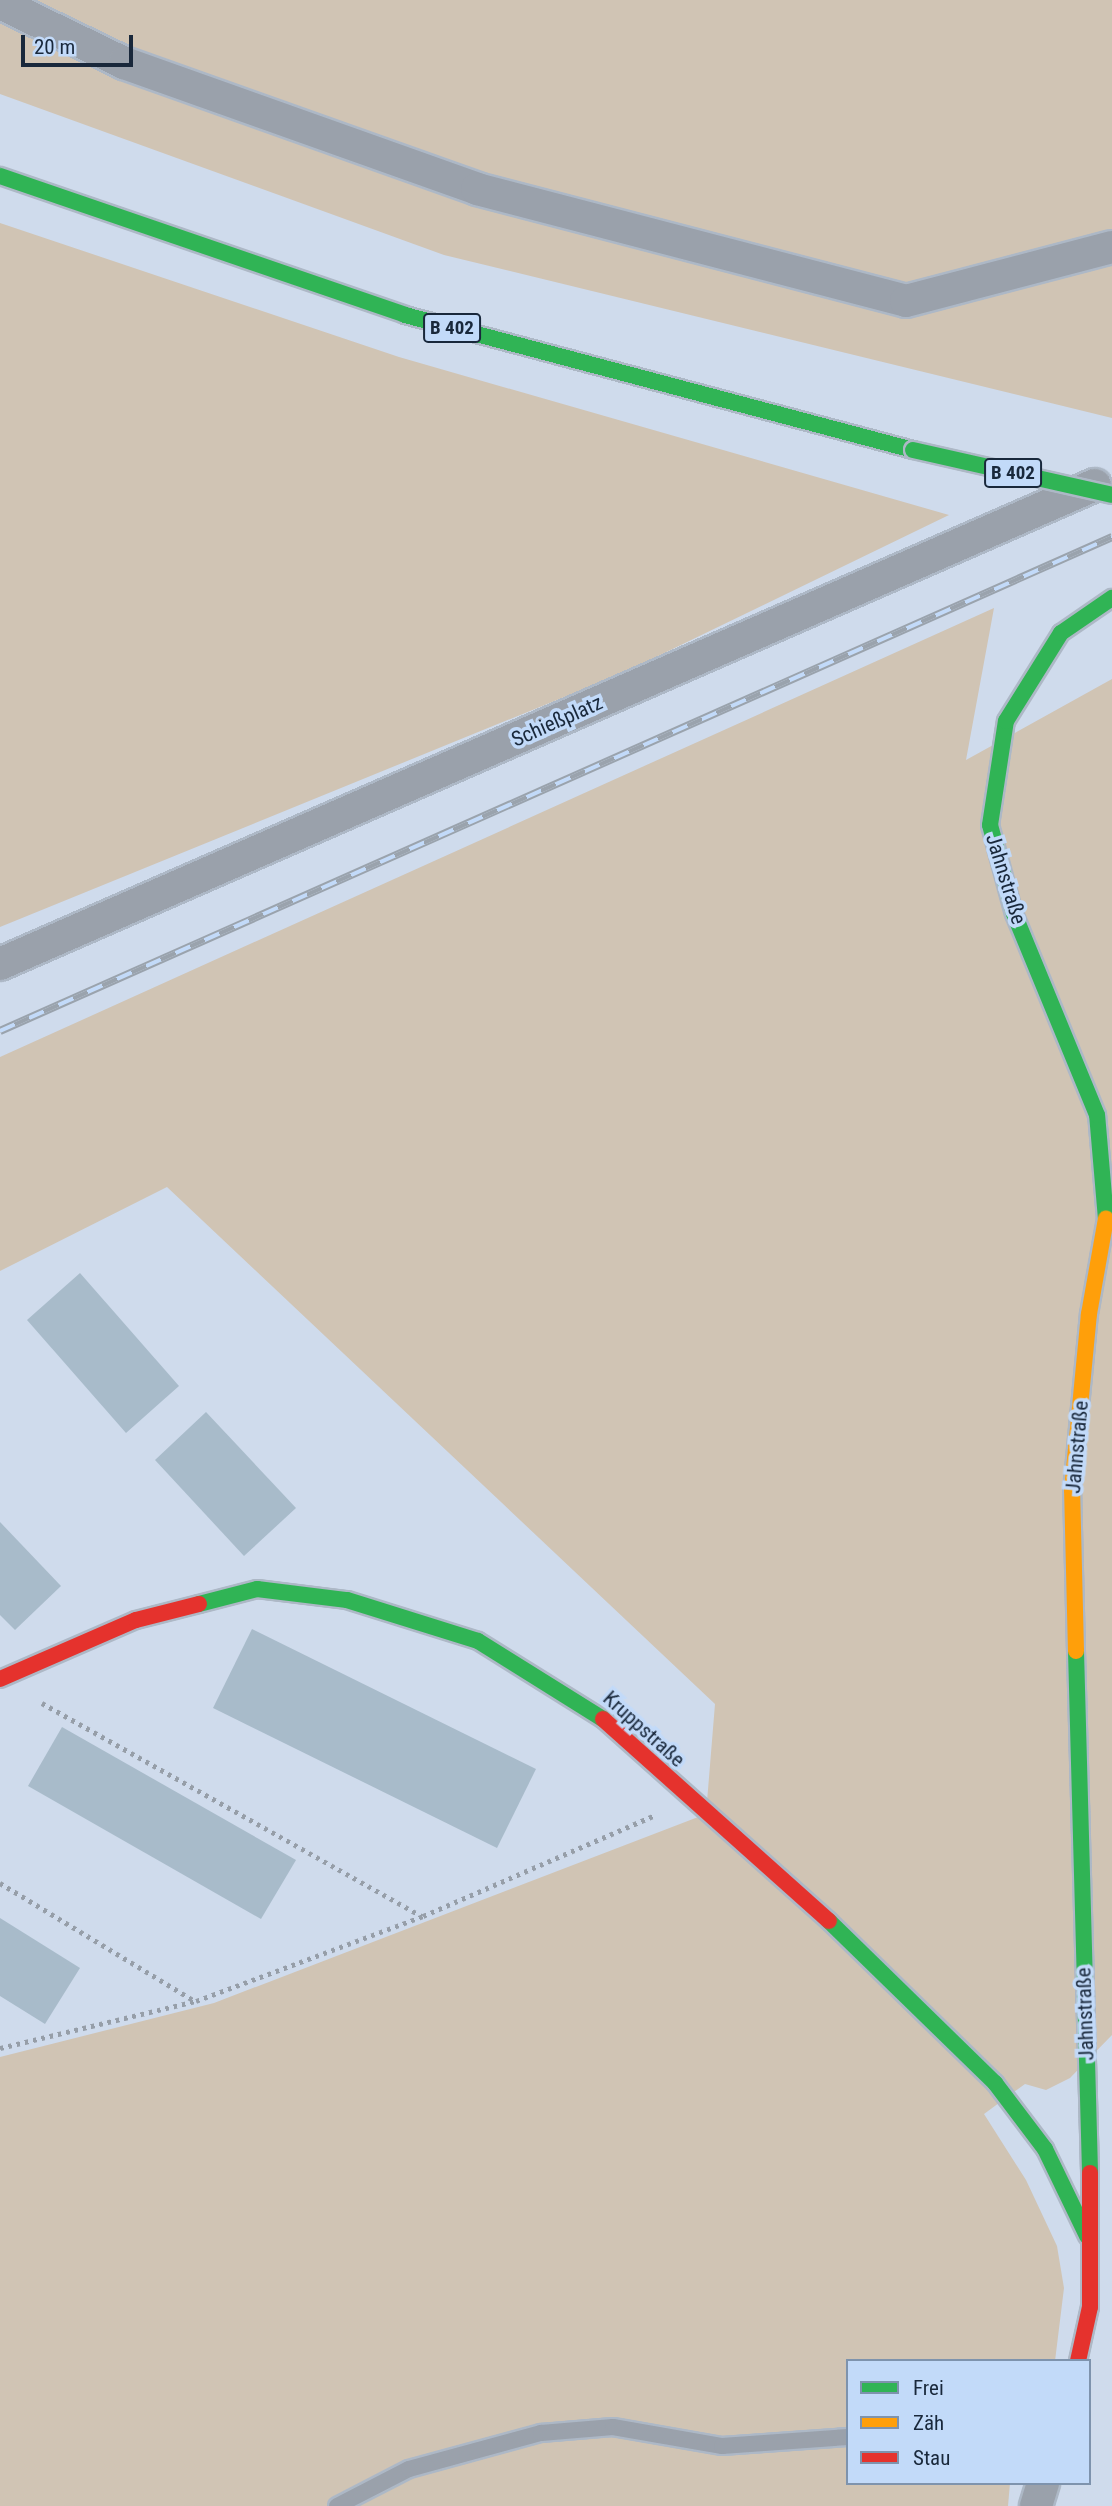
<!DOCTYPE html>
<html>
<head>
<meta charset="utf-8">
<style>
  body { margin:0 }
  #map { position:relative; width:1112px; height:2506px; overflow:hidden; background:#cfdbec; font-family:"Roboto Condensed",sans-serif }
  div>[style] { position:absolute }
  .green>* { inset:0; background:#d0c4b4 }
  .building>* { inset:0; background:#a8bbca }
  .path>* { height:4.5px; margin-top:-2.25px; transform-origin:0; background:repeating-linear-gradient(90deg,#969ea8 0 3.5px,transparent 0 8.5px) }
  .roads { filter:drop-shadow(2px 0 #adb8c6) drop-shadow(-2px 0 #adb8c6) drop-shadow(0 2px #adb8c6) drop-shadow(0 -2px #adb8c6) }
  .lane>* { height:16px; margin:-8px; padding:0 8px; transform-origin:8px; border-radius:8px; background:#9aa1ab }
  .street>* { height:32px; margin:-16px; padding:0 16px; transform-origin:16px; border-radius:16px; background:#9aa1ab }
  .fast>* { height:16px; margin:-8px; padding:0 8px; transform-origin:8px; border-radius:8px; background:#30b455 }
  .slow>* { height:16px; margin:-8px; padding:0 8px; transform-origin:8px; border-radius:8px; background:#ff9f0a }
  .jam>* { height:16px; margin:-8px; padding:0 8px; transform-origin:8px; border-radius:8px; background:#e5322d }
  .rail>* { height:8px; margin-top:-4px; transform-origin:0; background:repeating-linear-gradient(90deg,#c2daf9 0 16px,#9aa3ad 0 32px); box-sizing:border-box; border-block:2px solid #9aa3ad }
  .bridges { filter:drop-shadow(2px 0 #adb8c6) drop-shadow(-2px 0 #adb8c6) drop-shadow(0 2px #adb8c6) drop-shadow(0 -2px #adb8c6) }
  .fast-bridge>* { height:16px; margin:-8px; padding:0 8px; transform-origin:8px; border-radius:8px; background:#30b455 }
  span { translate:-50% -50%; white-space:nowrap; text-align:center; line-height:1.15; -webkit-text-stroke:7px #c2daf9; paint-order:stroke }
  .shield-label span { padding:2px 5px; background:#c2daf9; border:2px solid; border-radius:5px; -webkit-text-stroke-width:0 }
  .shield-label { font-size:19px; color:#19283b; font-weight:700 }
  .street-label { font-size:21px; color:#19283b }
  .legend { position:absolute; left:846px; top:2359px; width:245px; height:126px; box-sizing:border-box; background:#c2daf9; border:2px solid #7e93ad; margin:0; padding:9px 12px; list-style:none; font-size:21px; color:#19283b }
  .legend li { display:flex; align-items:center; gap:14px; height:35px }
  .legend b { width:35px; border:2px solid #7e93ad }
  .scale { position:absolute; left:21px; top:35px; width:112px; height:32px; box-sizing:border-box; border:4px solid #19283b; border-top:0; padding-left:9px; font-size:21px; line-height:24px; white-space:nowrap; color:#19283b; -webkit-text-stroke:5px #c2daf9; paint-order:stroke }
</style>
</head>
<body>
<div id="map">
  <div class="green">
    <i style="clip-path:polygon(0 0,1112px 0,1112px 418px,444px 255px,0 94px)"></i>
    <i style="clip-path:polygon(0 223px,399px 357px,949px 515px,623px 673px,0 927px)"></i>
    <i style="clip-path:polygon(994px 608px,966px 760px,1112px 679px,1112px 2035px,1070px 2078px,1046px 2090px,1025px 2084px,984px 2114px,1026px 2180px,1057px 2246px,1064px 2288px,1055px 2361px,848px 2361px,848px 2483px,1010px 2483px,1008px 2506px,0 2506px,0 2057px,214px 2003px,706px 1814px,715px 1704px,167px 1187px,0 1271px,0 1057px)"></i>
  </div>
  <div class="building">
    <i style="clip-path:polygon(80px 1273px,179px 1386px,126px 1433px,27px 1320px)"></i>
    <i style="clip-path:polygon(206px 1412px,296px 1508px,244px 1556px,155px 1460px)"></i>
    <i style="clip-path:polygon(0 1522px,61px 1586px,15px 1630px,0 1615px)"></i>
    <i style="clip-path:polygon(252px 1629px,536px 1769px,497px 1848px,213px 1708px)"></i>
    <i style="clip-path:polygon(62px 1727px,296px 1860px,261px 1919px,28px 1786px)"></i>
    <i style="clip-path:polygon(0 1918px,80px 1968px,45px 2024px,0 1996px)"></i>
  </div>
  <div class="path">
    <i style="left:42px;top:1703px;width:436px;rotate:29.3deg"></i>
    <i style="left:0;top:1883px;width:228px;rotate:31.2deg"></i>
    <i style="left:0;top:2048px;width:202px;rotate:-13.5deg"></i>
    <i style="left:196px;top:2001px;width:242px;rotate:-20.5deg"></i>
    <i style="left:423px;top:1916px;width:251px;rotate:-23.5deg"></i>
  </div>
  <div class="roads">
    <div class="lane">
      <i style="left:337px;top:2506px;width:81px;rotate:-27.2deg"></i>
      <i style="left:409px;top:2469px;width:137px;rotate:-15.3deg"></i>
      <i style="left:541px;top:2433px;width:72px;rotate:-4.8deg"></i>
      <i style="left:613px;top:2427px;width:111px;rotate:9.9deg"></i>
      <i style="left:722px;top:2446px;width:126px;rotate:-4.1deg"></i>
    </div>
    <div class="street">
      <i style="left:0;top:3px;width:138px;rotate:25.8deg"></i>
      <i style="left:124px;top:63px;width:375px;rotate:19.6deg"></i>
      <i style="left:477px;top:189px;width:443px;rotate:14.6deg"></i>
      <i style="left:906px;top:301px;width:213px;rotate:-14.7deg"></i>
      <i style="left:0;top:964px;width:1195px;rotate:-23.63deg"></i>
      <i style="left:1036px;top:2506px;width:24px;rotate:-73deg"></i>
    </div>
    <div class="fast">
      <i style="left:0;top:176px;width:428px;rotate:18.9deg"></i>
      <i style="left:405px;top:315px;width:526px;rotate:14.88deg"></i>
      <i style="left:1106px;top:1219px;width:104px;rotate:-94.9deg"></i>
      <i style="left:1097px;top:1115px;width:217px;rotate:-112.4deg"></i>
      <i style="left:1014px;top:914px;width:92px;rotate:-105.1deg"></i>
      <i style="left:990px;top:825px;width:105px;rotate:-81.3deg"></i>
      <i style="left:1006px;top:721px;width:104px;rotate:-58deg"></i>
      <i style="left:1061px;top:633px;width:62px;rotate:-34.5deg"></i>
      <i style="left:199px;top:1604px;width:60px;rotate:-14.5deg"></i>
      <i style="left:257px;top:1589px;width:91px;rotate:7deg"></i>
      <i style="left:347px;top:1600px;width:137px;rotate:17.4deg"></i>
      <i style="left:478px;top:1641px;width:147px;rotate:32deg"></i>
      <i style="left:1076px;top:1651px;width:522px;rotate:88.46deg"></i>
      <i style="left:829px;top:1921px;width:232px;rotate:44.3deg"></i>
      <i style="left:995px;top:2083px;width:83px;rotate:52.9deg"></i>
      <i style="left:1045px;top:2149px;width:97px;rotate:64.2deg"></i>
    </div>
    <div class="slow">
      <i style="left:1076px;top:1651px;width:161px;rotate:-91.4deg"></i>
      <i style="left:1072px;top:1490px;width:177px;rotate:-84.5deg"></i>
      <i style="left:1089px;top:1314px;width:97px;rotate:-79.9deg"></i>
    </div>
    <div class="jam">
      <i style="left:0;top:1679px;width:148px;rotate:-23.5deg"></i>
      <i style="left:136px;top:1620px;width:65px;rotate:-14.3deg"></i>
      <i style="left:603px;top:1719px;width:303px;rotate:41.8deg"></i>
      <i style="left:1078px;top:2361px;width:55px;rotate:-77.5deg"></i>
      <i style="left:1090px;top:2307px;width:134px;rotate:-90deg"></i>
    </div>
  </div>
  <div class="rail">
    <i style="left:0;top:1031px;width:1217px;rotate:-23.95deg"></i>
  </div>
  <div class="bridges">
    <div class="fast-bridge">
      <i style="left:913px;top:450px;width:204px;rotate:12.7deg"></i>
    </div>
  </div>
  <div class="shield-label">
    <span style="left:452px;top:328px">B 402</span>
    <span style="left:1013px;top:473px">B 402</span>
  </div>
  <div class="street-label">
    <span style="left:557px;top:721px;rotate:-24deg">Schießplatz</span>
    <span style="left:1006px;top:879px;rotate:73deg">Jahnstraße</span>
    <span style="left:1077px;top:1447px;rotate:-85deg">Jahnstraße</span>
    <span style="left:644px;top:1729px;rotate:42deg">Kruppstraße</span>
    <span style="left:1085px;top:2014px;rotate:-92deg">Jahnstraße</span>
  </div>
  <ul class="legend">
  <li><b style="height:9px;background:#30b455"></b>Frei</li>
  <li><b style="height:9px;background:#ff9f0a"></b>Zäh</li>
  <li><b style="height:9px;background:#e5322d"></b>Stau</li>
  </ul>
  <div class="scale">20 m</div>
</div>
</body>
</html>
